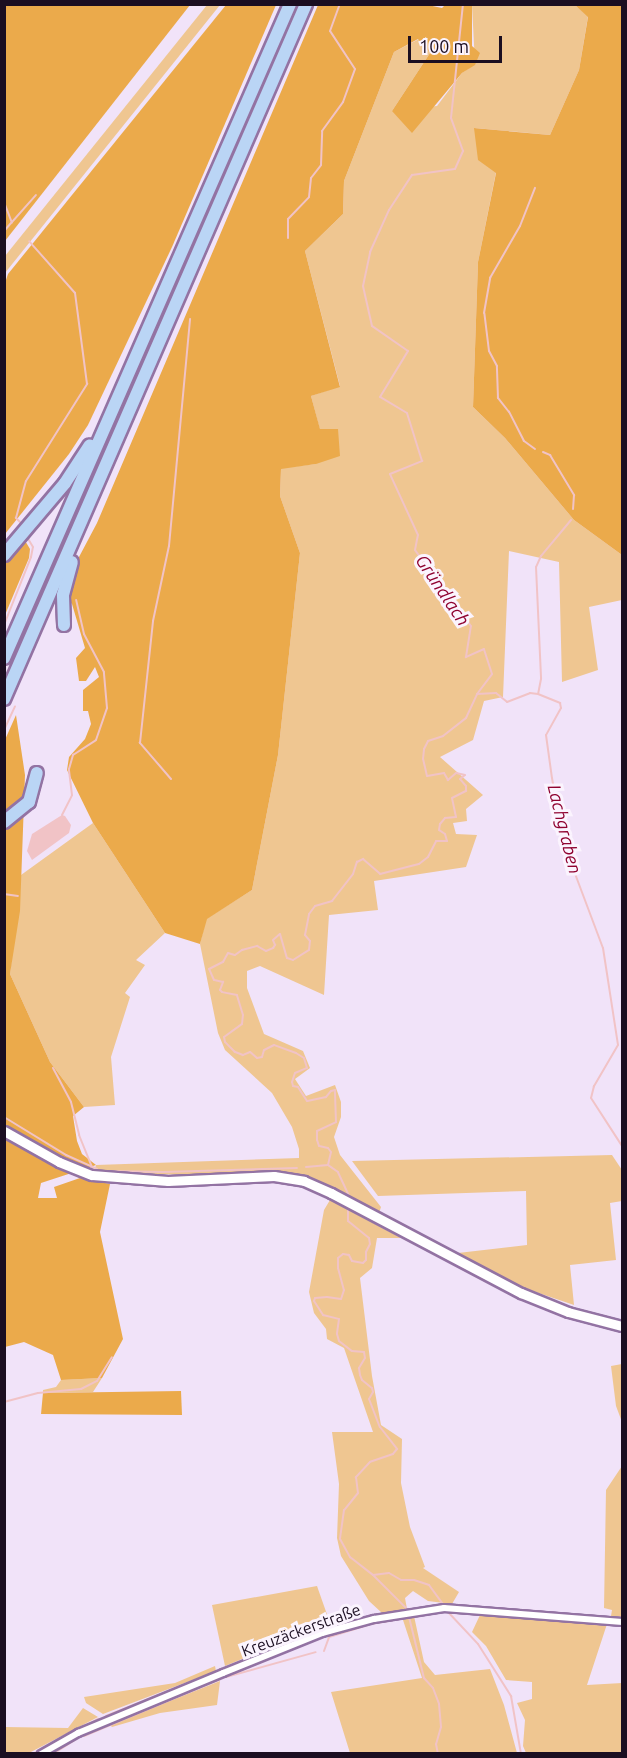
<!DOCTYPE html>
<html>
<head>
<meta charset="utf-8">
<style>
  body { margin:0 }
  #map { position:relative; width:627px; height:1758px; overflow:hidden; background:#f1e3f9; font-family:Ubuntu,sans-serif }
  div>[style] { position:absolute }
  .green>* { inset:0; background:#efc691 }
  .forest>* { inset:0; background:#ebaa4b }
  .water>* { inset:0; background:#f1c3c6 }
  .stream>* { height:2px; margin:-1px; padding:0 1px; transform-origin:1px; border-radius:1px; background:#f1c3c6 }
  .roads { filter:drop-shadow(2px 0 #9373a3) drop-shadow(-2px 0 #9373a3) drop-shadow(0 2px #9373a3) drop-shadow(0 -2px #9373a3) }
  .street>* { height:6px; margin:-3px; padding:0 3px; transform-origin:3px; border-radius:3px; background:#fff }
  .secondary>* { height:9px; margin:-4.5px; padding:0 4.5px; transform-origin:4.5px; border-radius:4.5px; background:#fff }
  .highway>* { height:12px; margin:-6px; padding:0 6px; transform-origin:6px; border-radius:6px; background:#bad5f5 }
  span { translate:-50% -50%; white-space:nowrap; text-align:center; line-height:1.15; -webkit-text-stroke:6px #fbf4fe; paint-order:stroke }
  .street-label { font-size:16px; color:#1b0e21 }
  .water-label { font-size:18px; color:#8f0330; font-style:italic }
  .frame { position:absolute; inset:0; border:6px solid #1b0e21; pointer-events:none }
  .scale { position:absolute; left:408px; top:36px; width:94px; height:27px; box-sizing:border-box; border:3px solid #1b0e21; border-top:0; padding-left:8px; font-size:18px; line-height:21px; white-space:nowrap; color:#1b0e21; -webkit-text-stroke:4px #fbf4fe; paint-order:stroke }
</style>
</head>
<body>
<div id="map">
  <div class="green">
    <i style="clip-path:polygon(207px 5px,220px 5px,5px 273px,5px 256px)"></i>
    <i style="clip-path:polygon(472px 5px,575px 5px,588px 16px,579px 70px,550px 135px,475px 128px,496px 172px,478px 262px,473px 407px,505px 438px,574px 520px,622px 555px,622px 600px,589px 607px,598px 670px,562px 682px,559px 562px,509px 551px,503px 697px,484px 701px,473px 740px,440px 757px,483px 795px,466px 809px,467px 821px,453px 823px,456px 834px,477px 835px,466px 867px,374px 881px,378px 910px,329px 915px,324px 995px,260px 966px,247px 971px,247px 988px,264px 1034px,303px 1051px,310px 1068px,295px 1079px,306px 1096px,335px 1085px,341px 1102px,341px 1117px,334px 1137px,340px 1155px,381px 1207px,379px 1213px,304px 1177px,274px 1172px,188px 1175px,94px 1172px,96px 1165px,299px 1158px,299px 1149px,292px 1127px,272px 1093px,225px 1050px,218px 1033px,200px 944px,206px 919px,252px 890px,278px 755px,300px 553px,280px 496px,281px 468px,316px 464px,320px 430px,311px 396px,340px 386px,305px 251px,343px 214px,344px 181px,394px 52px,419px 39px,430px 53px,392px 111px,437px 106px,462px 73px,475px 64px)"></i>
    <i style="clip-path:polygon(93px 823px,165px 933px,136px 960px,145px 965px,125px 993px,130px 997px,111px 1057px,115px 1105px,84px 1107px,50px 1062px,10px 974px,21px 875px)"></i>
    <i style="clip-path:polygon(612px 1155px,622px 1170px,622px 1201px,610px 1203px,616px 1260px,570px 1265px,574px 1305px,518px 1286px,458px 1253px,527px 1245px,526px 1191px,378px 1196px,352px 1161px)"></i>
    <i style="clip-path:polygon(330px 1200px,401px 1238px,377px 1238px,372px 1268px,360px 1278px,372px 1376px,381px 1425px,402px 1439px,401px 1483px,410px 1527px,425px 1567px,423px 1568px,459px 1592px,452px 1604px,428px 1601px,413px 1591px,405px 1598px,407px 1609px,382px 1613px,369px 1601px,341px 1556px,337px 1538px,339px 1484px,332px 1432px,373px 1432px,344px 1348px,327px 1339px,326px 1329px,314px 1313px,309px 1292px,324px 1210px)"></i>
    <i style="clip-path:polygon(622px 1364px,622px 1422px,616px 1406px,611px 1366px)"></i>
    <i style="clip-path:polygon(102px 1378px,93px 1392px,43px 1393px,43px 1390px,56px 1387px,61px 1380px)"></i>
    <i style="clip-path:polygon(622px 1466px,622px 1617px,611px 1616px,612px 1610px,604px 1608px,606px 1490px)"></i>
    <i style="clip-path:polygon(317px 1586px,330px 1623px,225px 1666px,212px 1605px)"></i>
    <i style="clip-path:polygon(480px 1615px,607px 1624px,587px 1685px,622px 1683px,622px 1753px,526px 1753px,523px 1746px,525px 1720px,517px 1703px,532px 1699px,532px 1682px,506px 1680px,486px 1646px,472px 1632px)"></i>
    <i style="clip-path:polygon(414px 1616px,424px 1662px,435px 1675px,490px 1669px,504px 1705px,517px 1753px,350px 1753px,331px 1692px,422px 1678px,403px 1620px)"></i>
    <i style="clip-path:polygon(215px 1666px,216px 1671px,103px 1714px,86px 1703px,84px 1697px,175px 1683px)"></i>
    <i style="clip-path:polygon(220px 1681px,217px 1705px,160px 1713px,112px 1727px,110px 1725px)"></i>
    <i style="clip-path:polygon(83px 1708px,98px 1717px,29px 1753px,5px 1753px,5px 1727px,68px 1728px)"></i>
  </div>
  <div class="forest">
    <i style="clip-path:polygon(5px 4px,190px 5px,5px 241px,4px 5px)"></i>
    <i style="clip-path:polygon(423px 4px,442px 8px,445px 5px,472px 5px,472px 46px,480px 53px,475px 65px,462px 73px,412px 133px,392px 111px,430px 53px,418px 39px,394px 52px,344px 181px,343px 214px,305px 251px,340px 387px,311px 396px,320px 429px,338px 429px,340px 456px,316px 464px,281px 469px,280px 496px,300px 553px,278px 755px,252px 890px,207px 919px,200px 944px,165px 933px,93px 823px,67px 770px,69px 757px,85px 739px,91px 724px,88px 711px,83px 711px,83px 690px,99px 677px,95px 667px,86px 681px,79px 681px,76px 658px,85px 648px,72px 604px,67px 599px,70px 574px,97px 523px,318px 5px)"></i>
    <i style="clip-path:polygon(226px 5px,276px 5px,172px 247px,88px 425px,69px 454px,5px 534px,4px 286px,8px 274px)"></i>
    <i style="clip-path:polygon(575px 5px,622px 5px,622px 555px,574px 520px,505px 438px,473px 407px,478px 262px,496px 173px,478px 160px,474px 128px,550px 135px,579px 70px,588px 17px)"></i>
    <i style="clip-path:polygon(24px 539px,30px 549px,29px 558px,5px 615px,5px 559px)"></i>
    <i style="clip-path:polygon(16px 715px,25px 775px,20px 911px,10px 974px,50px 1062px,84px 1107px,73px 1116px,77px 1141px,82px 1154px,96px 1165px,41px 1183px,38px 1198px,57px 1198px,54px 1187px,80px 1178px,110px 1184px,100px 1232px,123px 1339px,102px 1378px,61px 1380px,53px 1355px,24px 1342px,5px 1347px,4px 742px)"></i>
    <i style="clip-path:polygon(181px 1391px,182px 1415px,41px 1414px,43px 1393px)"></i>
  </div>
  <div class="water">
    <i style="clip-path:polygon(62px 815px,65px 816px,71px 825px,69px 833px,32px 860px,27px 851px,32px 834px)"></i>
  </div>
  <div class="stream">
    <i style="left:4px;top:202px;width:22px;rotate:69deg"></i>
    <i style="left:4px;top:231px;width:48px;rotate:-48.4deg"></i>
    <i style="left:288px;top:238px;width:19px;rotate:-90deg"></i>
    <i style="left:288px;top:219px;width:30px;rotate:-46deg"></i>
    <i style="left:309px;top:197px;width:19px;rotate:-84deg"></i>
    <i style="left:311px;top:178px;width:16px;rotate:-52deg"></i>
    <i style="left:321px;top:165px;width:34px;rotate:-88deg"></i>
    <i style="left:322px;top:131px;width:36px;rotate:-54deg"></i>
    <i style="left:343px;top:102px;width:35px;rotate:-70deg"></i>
    <i style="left:355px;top:69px;width:45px;rotate:-123.3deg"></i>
    <i style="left:330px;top:31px;width:29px;rotate:-70deg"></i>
    <i style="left:535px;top:449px;width:14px;rotate:-144deg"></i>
    <i style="left:524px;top:441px;width:33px;rotate:-117deg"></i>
    <i style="left:509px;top:412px;width:18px;rotate:-128deg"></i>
    <i style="left:498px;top:398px;width:32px;rotate:-92deg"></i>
    <i style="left:497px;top:366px;width:17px;rotate:-118deg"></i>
    <i style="left:489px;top:351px;width:38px;rotate:-97deg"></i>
    <i style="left:484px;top:313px;width:36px;rotate:-80deg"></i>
    <i style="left:490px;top:278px;width:60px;rotate:-60deg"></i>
    <i style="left:520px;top:226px;width:41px;rotate:-68.5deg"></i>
    <i style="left:543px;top:452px;width:8px;rotate:23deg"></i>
    <i style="left:550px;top:455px;width:47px;rotate:59deg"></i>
    <i style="left:574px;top:495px;width:14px;rotate:94deg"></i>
    <i style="left:571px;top:520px;width:47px;rotate:129.8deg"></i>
    <i style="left:541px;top:556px;width:12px;rotate:114deg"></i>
    <i style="left:536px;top:567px;width:112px;rotate:87.4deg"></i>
    <i style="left:541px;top:679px;width:15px;rotate:101deg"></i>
    <i style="left:538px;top:694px;width:24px;rotate:22deg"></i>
    <i style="left:560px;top:703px;width:5px;rotate:79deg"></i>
    <i style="left:561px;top:708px;width:31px;rotate:119deg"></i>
    <i style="left:546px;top:735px;width:43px;rotate:82.1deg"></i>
    <i style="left:552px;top:778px;width:42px;rotate:80.3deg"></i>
    <i style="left:559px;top:819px;width:54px;rotate:73.9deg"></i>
    <i style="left:574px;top:871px;width:82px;rotate:69.4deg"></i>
    <i style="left:603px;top:948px;width:98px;rotate:81.2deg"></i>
    <i style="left:618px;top:1045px;width:48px;rotate:120.3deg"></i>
    <i style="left:594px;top:1086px;width:12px;rotate:104deg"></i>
    <i style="left:591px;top:1098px;width:57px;rotate:57.1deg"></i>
    <i style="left:20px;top:522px;width:6px;rotate:-135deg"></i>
    <i style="left:16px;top:518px;width:38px;rotate:-75deg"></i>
    <i style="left:26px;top:481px;width:115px;rotate:-57.8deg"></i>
    <i style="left:87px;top:384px;width:92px;rotate:-97.5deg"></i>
    <i style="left:75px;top:293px;width:69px;rotate:-131.5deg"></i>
    <i style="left:4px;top:625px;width:73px;rotate:-68.3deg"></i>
    <i style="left:31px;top:557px;width:10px;rotate:-79deg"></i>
    <i style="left:33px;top:547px;width:12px;rotate:-121deg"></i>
    <i style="left:477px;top:694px;width:19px;rotate:-3deg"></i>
    <i style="left:496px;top:693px;width:14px;rotate:39deg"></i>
    <i style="left:507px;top:702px;width:25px;rotate:-21deg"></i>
    <i style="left:530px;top:693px;width:8px;rotate:7deg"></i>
    <i style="left:4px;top:730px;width:26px;rotate:-65deg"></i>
    <i style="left:171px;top:779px;width:48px;rotate:-130.7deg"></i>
    <i style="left:140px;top:743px;width:123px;rotate:-83.9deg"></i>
    <i style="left:153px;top:621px;width:77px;rotate:-78deg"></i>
    <i style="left:169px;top:546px;width:228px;rotate:-84.7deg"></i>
    <i style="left:62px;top:815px;width:22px;rotate:-63deg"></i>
    <i style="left:72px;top:795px;width:26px;rotate:-97deg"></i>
    <i style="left:69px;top:769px;width:15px;rotate:-74deg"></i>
    <i style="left:73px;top:755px;width:27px;rotate:-33deg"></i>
    <i style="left:96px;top:740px;width:34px;rotate:-71deg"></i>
    <i style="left:107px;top:708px;width:36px;rotate:-95deg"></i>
    <i style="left:104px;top:672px;width:43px;rotate:-117.8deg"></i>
    <i style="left:84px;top:634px;width:35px;rotate:-103deg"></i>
    <i style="left:4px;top:894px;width:14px;rotate:8deg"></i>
    <i style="left:53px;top:1068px;width:38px;rotate:62deg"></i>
    <i style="left:71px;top:1102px;width:34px;rotate:76deg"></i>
    <i style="left:79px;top:1135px;width:35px;rotate:68deg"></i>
    <i style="left:4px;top:1117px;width:73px;rotate:31.5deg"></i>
    <i style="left:66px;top:1155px;width:34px;rotate:24deg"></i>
    <i style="left:306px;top:1167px;width:22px;rotate:-5deg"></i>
    <i style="left:103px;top:1171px;width:61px;rotate:0.9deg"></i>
    <i style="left:164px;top:1172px;width:133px;rotate:-1.7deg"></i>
    <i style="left:350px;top:1198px;width:29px;rotate:-115deg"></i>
    <i style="left:338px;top:1172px;width:12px;rotate:-145deg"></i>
    <i style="left:328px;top:1165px;width:13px;rotate:-77deg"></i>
    <i style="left:331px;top:1152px;width:5px;rotate:-127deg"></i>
    <i style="left:328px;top:1148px;width:9px;rotate:-167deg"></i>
    <i style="left:319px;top:1146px;width:6px;rotate:-108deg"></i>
    <i style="left:317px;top:1140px;width:9px;rotate:-90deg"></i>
    <i style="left:317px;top:1131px;width:21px;rotate:-25deg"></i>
    <i style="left:336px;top:1122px;width:32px;rotate:-92deg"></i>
    <i style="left:335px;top:1090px;width:4px;rotate:166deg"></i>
    <i style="left:331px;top:1091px;width:8px;rotate:130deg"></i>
    <i style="left:326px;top:1097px;width:19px;rotate:168deg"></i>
    <i style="left:307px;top:1101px;width:17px;rotate:-123deg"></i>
    <i style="left:298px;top:1087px;width:5px;rotate:-169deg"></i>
    <i style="left:293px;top:1086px;width:4px;rotate:-104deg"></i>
    <i style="left:292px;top:1082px;width:9px;rotate:-72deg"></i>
    <i style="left:295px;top:1073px;width:13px;rotate:-23deg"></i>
    <i style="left:307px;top:1068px;width:10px;rotate:-107deg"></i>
    <i style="left:304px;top:1058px;width:9px;rotate:-148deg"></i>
    <i style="left:296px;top:1053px;width:23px;rotate:-160deg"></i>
    <i style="left:274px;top:1045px;width:11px;rotate:153deg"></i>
    <i style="left:264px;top:1050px;width:7px;rotate:106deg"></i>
    <i style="left:262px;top:1057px;width:5px;rotate:169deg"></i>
    <i style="left:257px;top:1058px;width:9px;rotate:-139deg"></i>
    <i style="left:250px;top:1052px;width:8px;rotate:157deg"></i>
    <i style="left:243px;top:1055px;width:9px;rotate:-159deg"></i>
    <i style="left:235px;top:1052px;width:14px;rotate:-135deg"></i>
    <i style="left:225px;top:1042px;width:5px;rotate:-101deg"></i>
    <i style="left:224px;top:1037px;width:22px;rotate:-36deg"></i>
    <i style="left:242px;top:1024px;width:9px;rotate:-84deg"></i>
    <i style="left:243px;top:1015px;width:21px;rotate:-107deg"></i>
    <i style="left:237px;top:995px;width:15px;rotate:-169deg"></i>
    <i style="left:222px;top:992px;width:3px;rotate:-135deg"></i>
    <i style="left:220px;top:990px;width:9px;rotate:-69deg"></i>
    <i style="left:223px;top:982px;width:9px;rotate:-167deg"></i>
    <i style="left:214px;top:980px;width:12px;rotate:-114deg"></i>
    <i style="left:209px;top:969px;width:16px;rotate:-27deg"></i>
    <i style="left:223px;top:962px;width:10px;rotate:-61deg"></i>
    <i style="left:228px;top:953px;width:7px;rotate:16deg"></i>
    <i style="left:235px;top:955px;width:9px;rotate:-36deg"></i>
    <i style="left:242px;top:950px;width:16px;rotate:-15deg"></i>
    <i style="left:257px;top:946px;width:10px;rotate:29deg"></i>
    <i style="left:266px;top:951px;width:8px;rotate:-23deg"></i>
    <i style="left:273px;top:948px;width:4px;rotate:-56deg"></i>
    <i style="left:275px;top:945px;width:5px;rotate:-112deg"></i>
    <i style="left:273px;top:940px;width:9px;rotate:-41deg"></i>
    <i style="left:280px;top:934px;width:25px;rotate:74deg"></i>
    <i style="left:287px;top:958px;width:6px;rotate:18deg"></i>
    <i style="left:293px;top:960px;width:19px;rotate:-32deg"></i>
    <i style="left:309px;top:950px;width:9px;rotate:-84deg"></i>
    <i style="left:310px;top:941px;width:8px;rotate:-130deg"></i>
    <i style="left:305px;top:935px;width:21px;rotate:-79deg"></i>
    <i style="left:309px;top:914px;width:10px;rotate:-53deg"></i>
    <i style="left:315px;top:906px;width:18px;rotate:-16deg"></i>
    <i style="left:332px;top:901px;width:34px;rotate:-52deg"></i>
    <i style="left:353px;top:874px;width:13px;rotate:-72deg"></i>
    <i style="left:357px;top:862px;width:7px;rotate:-27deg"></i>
    <i style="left:363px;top:859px;width:23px;rotate:41deg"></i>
    <i style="left:380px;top:874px;width:40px;rotate:-14.4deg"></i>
    <i style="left:419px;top:864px;width:11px;rotate:-38deg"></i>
    <i style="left:428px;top:857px;width:18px;rotate:-63deg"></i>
    <i style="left:436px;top:841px;width:11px"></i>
    <i style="left:447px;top:841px;width:7px;rotate:-106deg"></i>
    <i style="left:445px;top:834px;width:7px;rotate:-146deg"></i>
    <i style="left:439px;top:830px;width:6px;rotate:-81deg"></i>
    <i style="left:440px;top:824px;width:8px;rotate:-50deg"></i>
    <i style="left:445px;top:818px;width:11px;rotate:-5deg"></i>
    <i style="left:456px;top:817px;width:19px;rotate:-102deg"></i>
    <i style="left:452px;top:798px;width:16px;rotate:-27deg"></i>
    <i style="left:466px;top:791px;width:5px;rotate:-90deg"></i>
    <i style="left:466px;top:786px;width:9px;rotate:-131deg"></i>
    <i style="left:460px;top:779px;width:6px;rotate:-39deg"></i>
    <i style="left:465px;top:775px;width:9px;rotate:-167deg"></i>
    <i style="left:456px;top:773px;width:11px;rotate:139deg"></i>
    <i style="left:448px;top:780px;width:8px;rotate:-120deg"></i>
    <i style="left:444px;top:773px;width:17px;rotate:170deg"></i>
    <i style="left:427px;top:776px;width:17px;rotate:-103deg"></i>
    <i style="left:423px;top:759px;width:10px;rotate:-84deg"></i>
    <i style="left:424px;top:749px;width:9px;rotate:-63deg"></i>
    <i style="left:428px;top:741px;width:16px;rotate:-18deg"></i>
    <i style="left:443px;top:736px;width:29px;rotate:-38deg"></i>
    <i style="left:466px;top:718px;width:26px;rotate:-65deg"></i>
    <i style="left:477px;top:694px;width:25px;rotate:-53deg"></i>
    <i style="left:492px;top:674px;width:26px;rotate:-108deg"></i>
    <i style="left:484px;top:649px;width:20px;rotate:156deg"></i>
    <i style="left:466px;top:657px;width:31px;rotate:-81deg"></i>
    <i style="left:471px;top:626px;width:94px;rotate:-126.4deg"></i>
    <i style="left:415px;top:550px;width:15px;rotate:-79deg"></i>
    <i style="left:418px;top:535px;width:67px;rotate:-114.7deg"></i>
    <i style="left:390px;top:474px;width:35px;rotate:-22deg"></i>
    <i style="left:422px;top:461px;width:50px;rotate:-107.4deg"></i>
    <i style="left:407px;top:413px;width:31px;rotate:-149deg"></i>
    <i style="left:380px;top:397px;width:54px;rotate:-58.7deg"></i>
    <i style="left:408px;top:351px;width:44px;rotate:-145.2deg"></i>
    <i style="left:372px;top:326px;width:41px;rotate:-102.7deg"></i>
    <i style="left:363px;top:286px;width:35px;rotate:-78deg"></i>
    <i style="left:370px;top:252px;width:46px;rotate:-65.7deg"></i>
    <i style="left:389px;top:210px;width:42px;rotate:-56.7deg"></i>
    <i style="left:412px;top:175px;width:43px;rotate:-7.9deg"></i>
    <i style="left:455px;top:169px;width:20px;rotate:-66deg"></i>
    <i style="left:463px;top:151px;width:35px;rotate:-110deg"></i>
    <i style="left:451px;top:118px;width:115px;rotate:-84deg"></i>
    <i style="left:348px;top:1207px;width:14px;rotate:90deg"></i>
    <i style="left:348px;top:1221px;width:27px;rotate:39deg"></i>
    <i style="left:369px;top:1238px;width:6px;rotate:81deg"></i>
    <i style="left:370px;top:1244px;width:9px;rotate:117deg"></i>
    <i style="left:366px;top:1252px;width:8px;rotate:90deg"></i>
    <i style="left:366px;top:1260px;width:4px;rotate:135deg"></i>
    <i style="left:363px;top:1263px;width:11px;rotate:-170deg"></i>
    <i style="left:352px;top:1261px;width:7px;rotate:-117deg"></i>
    <i style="left:349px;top:1255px;width:6px;rotate:-171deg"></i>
    <i style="left:343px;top:1254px;width:6px;rotate:141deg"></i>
    <i style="left:338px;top:1258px;width:10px;rotate:90deg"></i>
    <i style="left:338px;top:1268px;width:23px;rotate:75deg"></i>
    <i style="left:344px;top:1290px;width:9px;rotate:108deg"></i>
    <i style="left:341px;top:1299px;width:14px;rotate:-172deg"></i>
    <i style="left:327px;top:1297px;width:12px;rotate:175deg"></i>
    <i style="left:315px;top:1298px;width:3px;rotate:108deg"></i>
    <i style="left:314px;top:1301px;width:17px;rotate:57deg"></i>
    <i style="left:323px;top:1315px;width:16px;rotate:14deg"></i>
    <i style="left:339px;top:1319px;width:15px;rotate:98deg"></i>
    <i style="left:337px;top:1334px;width:7px;rotate:74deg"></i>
    <i style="left:339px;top:1341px;width:16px;rotate:38deg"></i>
    <i style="left:352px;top:1351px;width:12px;rotate:5deg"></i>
    <i style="left:364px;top:1352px;width:6px;rotate:81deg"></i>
    <i style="left:365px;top:1358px;width:12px;rotate:121deg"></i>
    <i style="left:359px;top:1368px;width:7px;rotate:82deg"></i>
    <i style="left:360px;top:1375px;width:5px;rotate:68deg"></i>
    <i style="left:362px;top:1380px;width:13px;rotate:39deg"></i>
    <i style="left:372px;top:1388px;width:4px;rotate:76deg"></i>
    <i style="left:373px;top:1392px;width:8px;rotate:120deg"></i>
    <i style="left:369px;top:1399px;width:30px;rotate:69deg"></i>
    <i style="left:380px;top:1427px;width:28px;rotate:52deg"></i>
    <i style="left:397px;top:1449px;width:6px;rotate:129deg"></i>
    <i style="left:393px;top:1454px;width:24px;rotate:161deg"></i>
    <i style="left:370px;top:1462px;width:21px;rotate:133deg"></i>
    <i style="left:356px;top:1477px;width:16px;rotate:83deg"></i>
    <i style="left:358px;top:1493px;width:22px;rotate:129deg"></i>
    <i style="left:344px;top:1510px;width:29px;rotate:98deg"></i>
    <i style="left:340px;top:1539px;width:21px;rotate:61deg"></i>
    <i style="left:350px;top:1557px;width:29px;rotate:38deg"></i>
    <i style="left:373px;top:1575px;width:49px;rotate:45deg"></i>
    <i style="left:4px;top:1402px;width:35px;rotate:-15deg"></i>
    <i style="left:38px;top:1393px;width:43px;rotate:-5.3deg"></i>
    <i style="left:81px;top:1389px;width:18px;rotate:-27deg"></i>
    <i style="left:97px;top:1381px;width:28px;rotate:-58deg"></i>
    <i style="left:373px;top:1575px;width:16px;rotate:-7deg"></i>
    <i style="left:389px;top:1573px;width:14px;rotate:30deg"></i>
    <i style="left:401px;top:1580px;width:13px"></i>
    <i style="left:414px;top:1580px;width:16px;rotate:18deg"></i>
    <i style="left:429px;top:1585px;width:24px;rotate:54deg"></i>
    <i style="left:448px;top:1612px;width:44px;rotate:46.8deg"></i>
    <i style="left:478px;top:1644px;width:62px;rotate:57.6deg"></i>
    <i style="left:511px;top:1696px;width:59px;rotate:80.2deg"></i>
    <i style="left:324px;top:1651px;width:15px;rotate:-70deg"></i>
    <i style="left:329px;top:1637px;width:44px;rotate:-17.2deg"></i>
    <i style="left:371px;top:1624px;width:39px;rotate:-10deg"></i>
    <i style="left:409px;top:1617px;width:63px;rotate:76.2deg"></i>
    <i style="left:424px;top:1678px;width:13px;rotate:48deg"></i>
    <i style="left:433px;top:1688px;width:17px;rotate:69deg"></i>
    <i style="left:439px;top:1704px;width:23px;rotate:85deg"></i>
    <i style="left:441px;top:1727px;width:18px;rotate:106deg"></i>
    <i style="left:436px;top:1744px;width:10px;rotate:79deg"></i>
    <i style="left:226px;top:1677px;width:93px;rotate:-15.5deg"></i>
    <i style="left:106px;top:1716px;width:241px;rotate:-21.7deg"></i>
    <i style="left:84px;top:1736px;width:147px;rotate:-22.7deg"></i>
    <i style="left:33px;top:1754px;width:74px;rotate:-28.3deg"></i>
    <i style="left:53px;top:1754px;width:30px;rotate:-33deg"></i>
  </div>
  <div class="roads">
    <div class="street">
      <i style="left:41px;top:1754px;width:43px;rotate:-29.6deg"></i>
      <i style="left:78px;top:1733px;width:157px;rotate:-22.5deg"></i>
      <i style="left:223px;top:1673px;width:107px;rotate:-22deg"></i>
      <i style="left:322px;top:1633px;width:54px;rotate:-15.1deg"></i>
      <i style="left:374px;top:1619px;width:71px;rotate:-8.9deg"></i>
      <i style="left:444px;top:1608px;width:179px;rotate:4.5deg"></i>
    </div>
    <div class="secondary">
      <i style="left:4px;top:1131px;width:63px;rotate:29.4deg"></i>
      <i style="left:59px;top:1162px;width:35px;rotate:22deg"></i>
      <i style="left:92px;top:1175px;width:76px;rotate:4.5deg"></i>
      <i style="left:168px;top:1181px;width:106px;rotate:-2.7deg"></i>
      <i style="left:274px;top:1176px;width:30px;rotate:9deg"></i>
      <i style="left:304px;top:1181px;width:30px;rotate:24deg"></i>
      <i style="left:331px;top:1193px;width:215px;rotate:27.8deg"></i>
      <i style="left:521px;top:1293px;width:51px;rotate:22deg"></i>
      <i style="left:568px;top:1312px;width:56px;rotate:14.5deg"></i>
    </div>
    <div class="highway">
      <i style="left:4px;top:555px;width:94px;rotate:-49.7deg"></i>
      <i style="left:65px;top:483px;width:45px;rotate:-56.7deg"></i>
      <i style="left:64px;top:625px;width:30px;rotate:-92deg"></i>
      <i style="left:63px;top:595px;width:34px;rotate:-75deg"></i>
      <i style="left:4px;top:658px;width:714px;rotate:-66.38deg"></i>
      <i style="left:4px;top:699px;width:758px;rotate:-66.51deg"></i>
      <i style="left:4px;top:822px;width:32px;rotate:-39deg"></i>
      <i style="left:29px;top:802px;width:30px;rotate:-75deg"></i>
    </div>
  </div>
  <div class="street-label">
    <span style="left:301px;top:1630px;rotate:-20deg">Kreuzäckerstraße</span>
  </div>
  <div class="water-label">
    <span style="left:443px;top:590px;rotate:56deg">Gründlach</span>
    <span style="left:565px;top:829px;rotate:76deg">Lachgraben</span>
  </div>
  <div class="frame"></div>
  <div class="scale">100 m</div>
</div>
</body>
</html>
